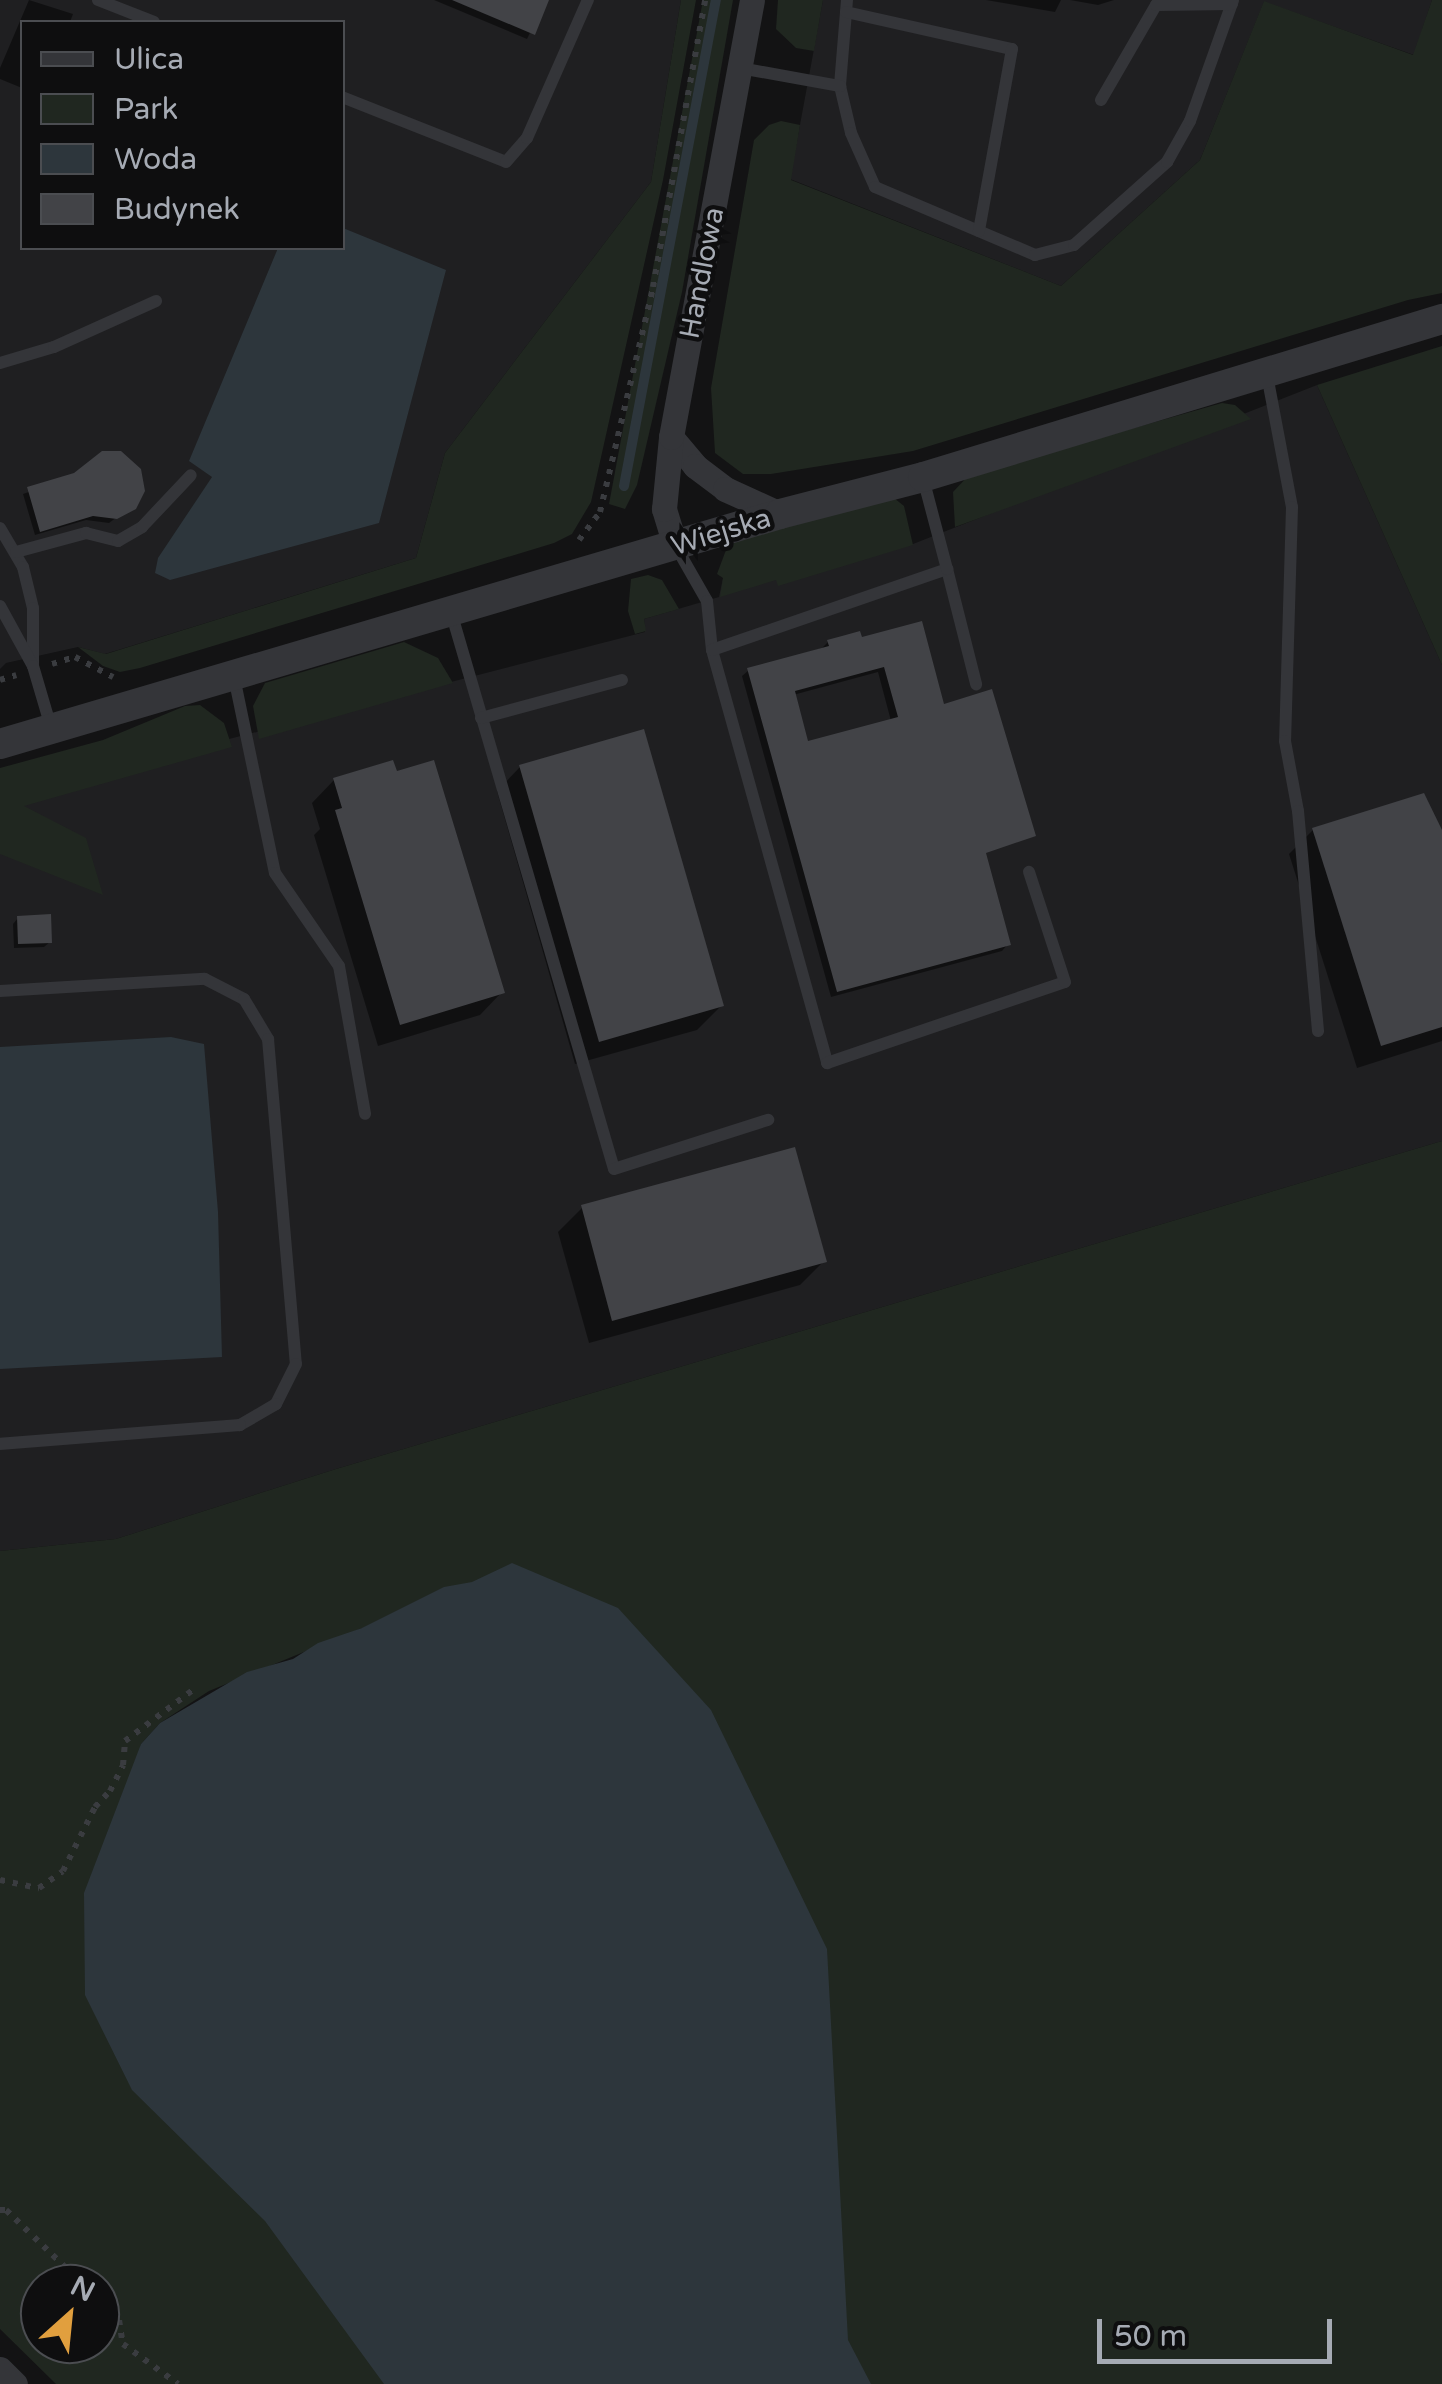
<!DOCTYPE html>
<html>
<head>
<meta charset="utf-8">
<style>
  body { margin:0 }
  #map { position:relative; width:1442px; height:2384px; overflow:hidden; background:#131314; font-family:"Varela Round",sans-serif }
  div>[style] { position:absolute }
  .built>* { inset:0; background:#1f1f21 }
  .green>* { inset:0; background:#202720 }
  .water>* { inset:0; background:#2d363c }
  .shadow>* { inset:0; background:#0007 }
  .stream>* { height:10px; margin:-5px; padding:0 5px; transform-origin:5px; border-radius:5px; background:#2d363c }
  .building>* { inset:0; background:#424347 }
  .path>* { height:6px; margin-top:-3px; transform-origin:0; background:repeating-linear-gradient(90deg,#3a3c40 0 5px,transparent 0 13px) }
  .service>* { height:12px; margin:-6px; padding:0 6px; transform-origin:6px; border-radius:6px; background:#343539 }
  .minor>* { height:25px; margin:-12.5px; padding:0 12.5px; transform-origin:12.5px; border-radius:12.5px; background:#343539 }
  .tertiary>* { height:30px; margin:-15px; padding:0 15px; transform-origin:15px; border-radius:15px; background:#343539 }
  span { translate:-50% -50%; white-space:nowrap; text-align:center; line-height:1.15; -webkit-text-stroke:9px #0e0e0f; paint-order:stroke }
  .street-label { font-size:28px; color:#a6abb4 }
  .legend { position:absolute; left:20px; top:20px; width:325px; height:230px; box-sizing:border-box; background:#0e0e0f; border:2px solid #4b4d51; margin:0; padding:12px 18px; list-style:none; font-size:30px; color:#a6abb4 }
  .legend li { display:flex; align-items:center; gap:20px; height:50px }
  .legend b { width:50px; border:2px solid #4b4d51 }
  .north { position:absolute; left:20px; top:2264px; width:100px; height:100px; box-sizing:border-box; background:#0e0e0f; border:2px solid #4b4d51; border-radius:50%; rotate:27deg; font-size:28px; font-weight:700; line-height:40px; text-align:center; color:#a6abb4 }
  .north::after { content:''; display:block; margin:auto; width:35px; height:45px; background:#e19f3e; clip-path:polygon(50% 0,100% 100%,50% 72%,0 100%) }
  .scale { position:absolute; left:1097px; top:2319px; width:235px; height:45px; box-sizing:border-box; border:5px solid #a6abb4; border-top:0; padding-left:12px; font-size:30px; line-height:35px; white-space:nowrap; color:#a6abb4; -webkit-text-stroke:8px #0e0e0f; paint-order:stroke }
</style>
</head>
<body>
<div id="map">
  <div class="built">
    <i style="clip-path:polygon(evenodd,0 0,681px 0,651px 182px,445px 453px,416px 558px,105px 654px,78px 647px,6px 663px,0 669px,0 0,22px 22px,342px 22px,342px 248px,22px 248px,22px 22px)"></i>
    <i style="clip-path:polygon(823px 0,1432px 0,1414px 55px,1264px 2px,1200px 160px,1061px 286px,790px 179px)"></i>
    <i style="clip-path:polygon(1317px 385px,1442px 665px,1442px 1141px,336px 1469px,116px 1539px,0 1551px,0 798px,645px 632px,644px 619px,719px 597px,727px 559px,913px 544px)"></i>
  </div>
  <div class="green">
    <i style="clip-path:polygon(681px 0,696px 0,663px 180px,591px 502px,572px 534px,554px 543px,140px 668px,120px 672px,103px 666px,78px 647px,106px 654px,416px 558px,445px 453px,651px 182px)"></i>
    <i style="clip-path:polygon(703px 0,733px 0,682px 292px,637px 485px,625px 509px,609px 504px)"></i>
    <i style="clip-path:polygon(778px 0,823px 0,814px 51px,796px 48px,776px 29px)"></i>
    <i style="clip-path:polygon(1432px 0,1442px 0,1442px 293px,1408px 300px,913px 451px,771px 474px,743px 474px,715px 453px,711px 388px,754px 140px,769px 125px,781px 121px,800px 125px,791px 180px,1061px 286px,1200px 160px,1264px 1px,1413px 55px)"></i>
    <i style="clip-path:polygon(1442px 346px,1442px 665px,1317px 385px)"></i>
    <i style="clip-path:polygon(1222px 403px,1235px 405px,1251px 419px,955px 527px,953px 492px,969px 475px)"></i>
    <i style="clip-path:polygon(894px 498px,904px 506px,913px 545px,778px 586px,776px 580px,720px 597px,723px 578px,717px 574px,726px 550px,735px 541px)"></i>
    <i style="clip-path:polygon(648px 575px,662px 580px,679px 609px,644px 619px,646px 631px,635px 634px,628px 611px,631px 579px)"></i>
    <i style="clip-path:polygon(404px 642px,438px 658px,453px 683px,259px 739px,253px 706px,265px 683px)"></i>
    <i style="clip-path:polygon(200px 705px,224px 723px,232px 747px,24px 806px,86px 838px,103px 895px,0 854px,0 768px,103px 740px,185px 706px)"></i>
    <i style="clip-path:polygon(evenodd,1442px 1141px,1442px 2384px,807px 2384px,362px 1628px,209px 1691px,160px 1723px,141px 1744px,137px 1764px,438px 2384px,56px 2384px,0 2329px,0 1551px,116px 1539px,336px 1469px,1442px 1141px,40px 2284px,100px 2284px,100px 2344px,40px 2344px,40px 2284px)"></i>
  </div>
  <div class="water">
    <i style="clip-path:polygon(343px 228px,446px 270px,379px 523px,170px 580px,155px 573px,158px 558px,212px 477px,189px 461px,278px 248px,342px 248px)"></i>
    <i style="clip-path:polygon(171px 1037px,204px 1044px,218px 1212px,222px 1357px,0 1369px,0 1047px)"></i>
    <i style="clip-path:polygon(512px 1563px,618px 1608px,711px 1710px,827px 1949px,848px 2340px,871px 2384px,384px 2384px,265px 2221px,132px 2090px,85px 1995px,84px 1893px,141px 1744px,160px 1723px,247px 1672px,293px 1659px,318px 1643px,362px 1628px,444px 1587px,472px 1582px)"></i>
  </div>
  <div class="shadow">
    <i style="clip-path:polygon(29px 0,73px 14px,70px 22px,22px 22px,22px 88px,0 79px,0 68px)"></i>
    <i style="clip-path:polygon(434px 0,546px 0,527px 39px)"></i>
    <i style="clip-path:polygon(986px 0,1061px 0,1055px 12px)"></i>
    <i style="clip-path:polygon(1070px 0,1114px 0,1098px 5px)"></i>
    <i style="clip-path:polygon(76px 475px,133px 505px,109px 523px,86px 520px,35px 535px,23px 494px)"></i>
    <i style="clip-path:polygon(evenodd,860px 640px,943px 707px,1033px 836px,973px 855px,1008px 944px,1002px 951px,831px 997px,742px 676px,749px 670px,822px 648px,828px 642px,860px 640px,878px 672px,891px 721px,807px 744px,793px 695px,878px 672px)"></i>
    <i style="clip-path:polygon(520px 767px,721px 1006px,697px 1030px,575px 1064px,497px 791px)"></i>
    <i style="clip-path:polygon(334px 780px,502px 992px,480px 1015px,378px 1046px,314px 835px,320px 829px,312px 803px)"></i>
    <i style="clip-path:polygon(1313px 830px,1442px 837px,1442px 1041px,1357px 1068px,1289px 854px)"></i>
    <i style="clip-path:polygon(18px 918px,50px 942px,44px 947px,14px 948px,13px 924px)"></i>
    <i style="clip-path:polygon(582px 1208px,824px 1261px,800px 1285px,589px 1343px,558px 1232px)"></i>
  </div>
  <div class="stream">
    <i style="left:624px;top:486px;width:495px;rotate:-79.3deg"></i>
  </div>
  <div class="building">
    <i style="clip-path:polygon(452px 0,549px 0,535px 35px)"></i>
    <i style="clip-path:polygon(102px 451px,121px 451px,141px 469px,145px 491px,136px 509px,117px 519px,93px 516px,40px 532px,27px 487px,74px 473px)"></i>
    <i style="clip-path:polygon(evenodd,922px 621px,944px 704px,992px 689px,1036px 836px,986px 853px,1011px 945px,837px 992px,747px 668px,829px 646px,827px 640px,842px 636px,860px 631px,862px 637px,922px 621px,884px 667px,898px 717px,808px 741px,795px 691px,884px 667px)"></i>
    <i style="clip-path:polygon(644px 729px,724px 1006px,599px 1042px,519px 765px)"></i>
    <i style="clip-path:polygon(393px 760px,397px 771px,434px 760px,505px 993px,400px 1025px,335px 810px,342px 808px,333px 778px)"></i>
    <i style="clip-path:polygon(1424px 793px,1442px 830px,1442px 1027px,1381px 1046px,1312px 828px)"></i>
    <i style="clip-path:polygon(51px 914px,52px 943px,18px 944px,17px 916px)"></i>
    <i style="clip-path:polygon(795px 1147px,827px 1262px,612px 1321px,581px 1205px)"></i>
  </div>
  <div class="path">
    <i style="left:579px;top:540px;width:35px;rotate:-53deg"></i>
    <i style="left:600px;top:512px;width:231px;rotate:-76.7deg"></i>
    <i style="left:653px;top:287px;width:292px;rotate:-79.7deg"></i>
    <i style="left:52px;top:664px;width:24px;rotate:-17deg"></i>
    <i style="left:75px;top:657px;width:43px;rotate:27.8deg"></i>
    <i style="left:0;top:680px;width:17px;rotate:-17deg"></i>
    <i style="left:0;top:1880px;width:40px;rotate:12deg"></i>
    <i style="left:39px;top:1888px;width:29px;rotate:-35deg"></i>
    <i style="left:63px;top:1871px;width:72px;rotate:-63.4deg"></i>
    <i style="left:95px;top:1807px;width:22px;rotate:-47deg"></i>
    <i style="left:110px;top:1791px;width:29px;rotate:-63deg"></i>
    <i style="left:123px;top:1765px;width:24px;rotate:-85deg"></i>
    <i style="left:125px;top:1741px;width:85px;rotate:-36.9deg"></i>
    <i style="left:0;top:2210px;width:6px"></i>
    <i style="left:6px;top:2210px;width:83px;rotate:44deg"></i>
    <i style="left:66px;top:2268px;width:18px;rotate:63deg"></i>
    <i style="left:100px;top:2303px;width:25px;rotate:42deg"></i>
    <i style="left:119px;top:2320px;width:24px;rotate:81deg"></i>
    <i style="left:123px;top:2344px;width:68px;rotate:36deg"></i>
  </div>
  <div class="service">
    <i style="left:98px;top:0;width:60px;rotate:21.4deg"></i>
    <i style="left:847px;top:0;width:86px;rotate:94.7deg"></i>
    <i style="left:840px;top:86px;width:48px;rotate:76.8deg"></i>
    <i style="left:851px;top:133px;width:59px;rotate:66deg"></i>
    <i style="left:875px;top:187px;width:174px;rotate:23deg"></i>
    <i style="left:1035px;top:255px;width:40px;rotate:-14.4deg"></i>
    <i style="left:1074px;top:245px;width:125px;rotate:-41.7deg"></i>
    <i style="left:1167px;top:162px;width:47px;rotate:-60.7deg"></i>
    <i style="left:1190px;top:121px;width:128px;rotate:-70.4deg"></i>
    <i style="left:846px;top:12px;width:170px;rotate:12.6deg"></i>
    <i style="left:1012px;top:49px;width:185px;rotate:100.3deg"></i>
    <i style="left:740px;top:68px;width:102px;rotate:10.2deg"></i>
    <i style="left:342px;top:97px;width:176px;rotate:21.6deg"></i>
    <i style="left:506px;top:162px;width:32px;rotate:-49deg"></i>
    <i style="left:527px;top:138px;width:151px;rotate:-66.2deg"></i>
    <i style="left:1101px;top:100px;width:110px;rotate:-59.9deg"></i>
    <i style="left:1156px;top:5px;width:76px;rotate:-0.8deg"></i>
    <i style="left:0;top:363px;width:56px;rotate:-16.5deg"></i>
    <i style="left:54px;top:347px;width:112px;rotate:-24.3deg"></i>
    <i style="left:1267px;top:375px;width:134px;rotate:79.3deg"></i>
    <i style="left:1292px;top:507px;width:234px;rotate:91.7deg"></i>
    <i style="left:1285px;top:741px;width:71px;rotate:79.5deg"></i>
    <i style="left:1298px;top:811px;width:221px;rotate:84.8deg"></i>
    <i style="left:0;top:528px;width:45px;rotate:59.5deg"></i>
    <i style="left:23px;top:567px;width:42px;rotate:76.3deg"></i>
    <i style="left:33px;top:608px;width:58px;rotate:90deg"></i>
    <i style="left:675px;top:545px;width:64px;rotate:60.3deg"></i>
    <i style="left:707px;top:601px;width:49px;rotate:84.2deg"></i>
    <i style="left:712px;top:650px;width:429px;rotate:74.4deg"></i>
    <i style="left:827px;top:1063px;width:251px;rotate:-18.8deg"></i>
    <i style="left:1065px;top:982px;width:116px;rotate:-108.1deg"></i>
    <i style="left:16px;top:552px;width:73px;rotate:-15.2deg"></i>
    <i style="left:86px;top:533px;width:33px;rotate:14deg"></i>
    <i style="left:118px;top:541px;width:28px;rotate:-30deg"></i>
    <i style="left:142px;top:527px;width:71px;rotate:-46.7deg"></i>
    <i style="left:947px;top:569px;width:119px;rotate:75.8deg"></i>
    <i style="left:0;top:606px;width:68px;rotate:61.2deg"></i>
    <i style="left:33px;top:666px;width:64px;rotate:73.6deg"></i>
    <i style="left:451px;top:612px;width:580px;rotate:73.69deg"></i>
    <i style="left:614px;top:1169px;width:162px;rotate:-17.7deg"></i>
    <i style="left:712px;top:650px;width:249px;rotate:-19deg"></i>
    <i style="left:947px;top:569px;width:94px;rotate:-104.8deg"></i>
    <i style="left:234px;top:677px;width:200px;rotate:78.2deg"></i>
    <i style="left:275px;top:873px;width:113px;rotate:55.5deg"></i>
    <i style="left:339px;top:966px;width:150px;rotate:80deg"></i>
    <i style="left:481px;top:718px;width:146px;rotate:-15.1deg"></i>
    <i style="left:0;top:991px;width:205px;rotate:-3.4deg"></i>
    <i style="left:205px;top:979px;width:44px;rotate:27.1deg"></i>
    <i style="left:244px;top:999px;width:47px;rotate:59deg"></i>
    <i style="left:268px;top:1039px;width:326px;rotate:85.1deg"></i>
    <i style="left:296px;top:1364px;width:45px;rotate:116.6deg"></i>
    <i style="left:276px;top:1404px;width:42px;rotate:149.7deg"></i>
    <i style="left:240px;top:1425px;width:241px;rotate:175.5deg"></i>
  </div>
  <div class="minor">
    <i style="left:671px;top:437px;width:38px;rotate:50deg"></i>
    <i style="left:695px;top:466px;width:38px;rotate:37deg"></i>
    <i style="left:725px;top:489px;width:60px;rotate:24.4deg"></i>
    <i style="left:675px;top:545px;width:38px;rotate:-107deg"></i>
    <i style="left:664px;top:509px;width:72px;rotate:-84.4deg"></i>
    <i style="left:671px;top:437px;width:444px;rotate:-79.5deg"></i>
    <i style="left:0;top:2369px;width:21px;rotate:45deg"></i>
  </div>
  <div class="tertiary">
    <i style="left:0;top:744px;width:813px;rotate:-16.43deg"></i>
    <i style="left:780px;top:514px;width:148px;rotate:-14.5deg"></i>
    <i style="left:923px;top:477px;width:543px;rotate:-16.93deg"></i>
  </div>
  <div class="street-label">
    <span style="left:702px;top:273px;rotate:-79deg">Handlowa</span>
    <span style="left:721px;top:532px;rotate:-17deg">Wiejska</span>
  </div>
  <ul class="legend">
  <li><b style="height:12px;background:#343539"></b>Ulica</li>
  <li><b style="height:28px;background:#202720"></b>Park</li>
  <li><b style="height:28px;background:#2d363c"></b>Woda</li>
  <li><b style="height:28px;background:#424347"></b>Budynek</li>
  </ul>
  <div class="north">N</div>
  <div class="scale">50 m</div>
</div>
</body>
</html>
